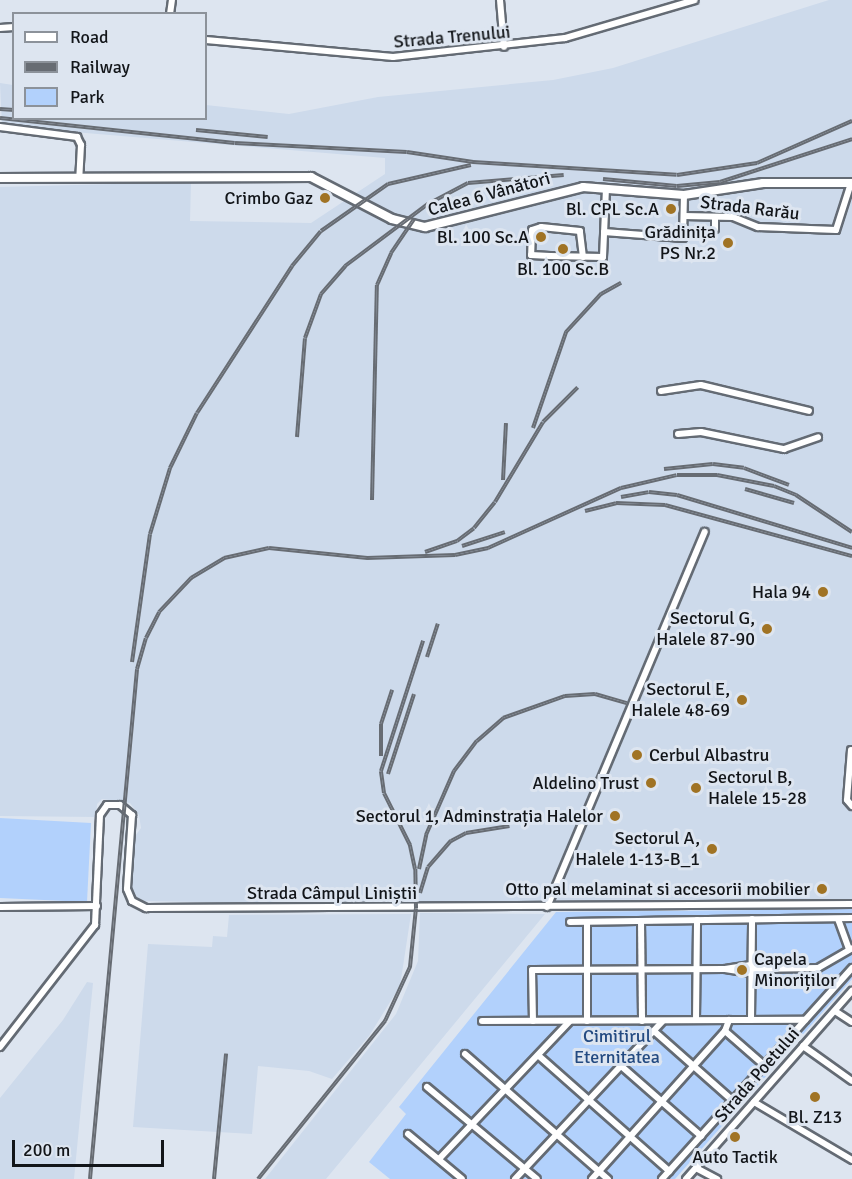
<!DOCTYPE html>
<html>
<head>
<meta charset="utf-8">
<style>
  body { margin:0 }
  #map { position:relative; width:852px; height:1179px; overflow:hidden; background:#dde5f0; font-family:Signika,sans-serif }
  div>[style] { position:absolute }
  .built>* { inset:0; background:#cddaeb }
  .green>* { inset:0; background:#b2d1fc }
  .roads { filter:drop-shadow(2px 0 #646b74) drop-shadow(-2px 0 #646b74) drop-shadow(0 2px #646b74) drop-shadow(0 -2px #646b74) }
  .minor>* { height:6px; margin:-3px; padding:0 3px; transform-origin:3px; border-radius:3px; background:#fff }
  .major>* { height:8px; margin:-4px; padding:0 4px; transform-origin:4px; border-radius:4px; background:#fff }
  .rail>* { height:4px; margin-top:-2px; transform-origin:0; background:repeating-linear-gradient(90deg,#dde5f0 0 4.5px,#676c73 0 9px); box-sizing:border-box; border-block:2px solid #676c73 }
  .dots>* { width:16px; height:16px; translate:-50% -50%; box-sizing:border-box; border:3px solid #dde5f0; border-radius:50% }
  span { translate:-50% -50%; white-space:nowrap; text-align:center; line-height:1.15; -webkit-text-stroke:6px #dde5f0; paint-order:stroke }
  .street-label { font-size:18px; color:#121519 }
  .poi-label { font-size:18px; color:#121519 }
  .right { translate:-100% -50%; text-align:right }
  .left { translate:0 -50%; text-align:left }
  .park-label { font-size:18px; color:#234a81 }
  .legend { position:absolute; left:12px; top:12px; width:195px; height:108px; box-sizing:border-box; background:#dde5f0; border:2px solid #8c929a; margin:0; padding:8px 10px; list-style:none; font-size:18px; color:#121519 }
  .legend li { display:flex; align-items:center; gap:12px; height:30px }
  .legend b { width:30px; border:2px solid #8c929a }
  .scale { position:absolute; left:12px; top:1140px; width:152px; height:27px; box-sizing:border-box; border:3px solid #121519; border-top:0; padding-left:8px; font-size:18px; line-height:21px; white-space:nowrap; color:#121519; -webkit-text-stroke:4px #dde5f0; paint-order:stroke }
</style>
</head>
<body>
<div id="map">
  <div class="built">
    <i style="clip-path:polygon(829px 0,852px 0,852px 760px,848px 801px,852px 802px,852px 899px,420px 902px,315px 901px,314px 896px,272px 896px,272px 903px,141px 901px,132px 892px,130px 843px,141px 828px,139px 815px,130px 803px,102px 799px,97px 804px,96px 817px,0 816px,0 187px,191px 182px,190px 221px,311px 223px,385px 174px,385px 158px,2px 126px,0 83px,13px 85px,14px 118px,206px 118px,206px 105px,289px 114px,378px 97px,553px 80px,613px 68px)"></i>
    <i style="clip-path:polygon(420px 913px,545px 914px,326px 1179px,265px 1179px,396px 1014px,418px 961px)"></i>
    <i style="clip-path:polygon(411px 914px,400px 986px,369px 1036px,332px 1079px,309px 1071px,258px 1066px,252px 1134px,133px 1127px,148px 944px,212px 947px,213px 936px,227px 937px,229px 915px)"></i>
    <i style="clip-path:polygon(87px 982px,93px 983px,74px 1179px,0 1179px,0 1098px,63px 1020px)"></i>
  </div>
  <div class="green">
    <i style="clip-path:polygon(0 818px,91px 823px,87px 902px,0 898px)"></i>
    <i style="clip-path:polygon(852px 909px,852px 979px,675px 1179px,390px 1179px,369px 1162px,406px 1114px,399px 1107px,556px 912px)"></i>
  </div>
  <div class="roads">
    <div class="minor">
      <i style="left:500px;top:0;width:47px;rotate:85.1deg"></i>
      <i style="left:170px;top:14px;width:14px;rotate:-82deg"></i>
      <i style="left:0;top:28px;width:14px;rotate:-4deg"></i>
      <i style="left:206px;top:40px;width:188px;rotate:5.2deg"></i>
      <i style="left:393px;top:57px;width:173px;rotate:-6.3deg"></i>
      <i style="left:565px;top:38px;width:135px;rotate:-16.3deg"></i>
      <i style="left:0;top:127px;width:78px;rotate:7.4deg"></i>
      <i style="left:77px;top:137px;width:9px;rotate:63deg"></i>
      <i style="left:81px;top:145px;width:33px;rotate:93deg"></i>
      <i style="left:684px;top:216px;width:49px;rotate:1.2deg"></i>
      <i style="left:733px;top:217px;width:27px;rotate:22deg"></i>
      <i style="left:758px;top:227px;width:78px;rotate:2.2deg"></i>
      <i style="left:836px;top:230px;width:49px;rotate:-72.3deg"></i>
      <i style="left:715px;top:229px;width:12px;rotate:-90deg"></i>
      <i style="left:604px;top:232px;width:79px;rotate:4.3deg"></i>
      <i style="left:683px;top:238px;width:43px;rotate:-88.7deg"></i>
      <i style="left:583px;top:257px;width:26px;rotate:-97deg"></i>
      <i style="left:580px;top:231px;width:39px;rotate:-174deg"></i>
      <i style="left:541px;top:227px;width:9px;rotate:162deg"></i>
      <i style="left:532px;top:230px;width:25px;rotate:92deg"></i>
      <i style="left:531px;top:255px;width:19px;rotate:3deg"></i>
      <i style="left:550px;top:256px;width:53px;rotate:1.1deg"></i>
      <i style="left:603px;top:257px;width:69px;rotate:-87.5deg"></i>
      <i style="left:661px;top:391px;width:40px;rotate:-8.5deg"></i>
      <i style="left:701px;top:385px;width:111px;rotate:13.5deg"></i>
      <i style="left:678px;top:434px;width:23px;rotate:-5deg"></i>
      <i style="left:701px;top:432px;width:85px;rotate:11.6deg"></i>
      <i style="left:784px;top:449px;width:36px;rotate:-19deg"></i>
      <i style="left:851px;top:750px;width:50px;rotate:94.6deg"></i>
      <i style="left:847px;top:800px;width:8px;rotate:50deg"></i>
      <i style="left:0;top:907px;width:97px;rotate:-0.6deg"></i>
      <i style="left:547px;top:907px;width:407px;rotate:-67.2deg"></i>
      <i style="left:838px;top:919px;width:32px;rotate:70deg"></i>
      <i style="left:641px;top:921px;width:100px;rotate:89.4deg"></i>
      <i style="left:570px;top:922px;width:282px;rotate:-0.8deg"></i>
      <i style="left:725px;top:969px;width:26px;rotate:-9deg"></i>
      <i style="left:751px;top:969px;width:67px;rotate:-0.9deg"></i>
      <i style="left:818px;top:968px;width:39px;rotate:-30deg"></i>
      <i style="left:835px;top:1011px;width:20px;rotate:33deg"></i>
      <i style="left:696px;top:1020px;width:100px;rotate:-89.4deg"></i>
      <i style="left:751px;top:1020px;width:101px;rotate:-89.4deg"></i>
      <i style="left:482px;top:1021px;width:323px;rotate:-0.2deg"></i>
      <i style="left:533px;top:1021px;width:51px;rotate:-91.1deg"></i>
      <i style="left:532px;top:970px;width:193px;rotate:-0.3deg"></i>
      <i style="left:725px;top:969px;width:26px;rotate:9deg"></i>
      <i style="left:587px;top:1021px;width:99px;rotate:-90deg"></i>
      <i style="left:654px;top:1031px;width:106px;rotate:41.5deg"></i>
      <i style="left:725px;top:1031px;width:52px;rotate:41.1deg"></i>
      <i style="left:803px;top:1046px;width:60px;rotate:35.5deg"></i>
      <i style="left:0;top:1047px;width:155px;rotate:-52.1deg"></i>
      <i style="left:95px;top:925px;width:110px;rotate:-87.4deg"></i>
      <i style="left:100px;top:815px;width:12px;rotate:-55deg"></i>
      <i style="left:107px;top:805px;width:13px"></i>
      <i style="left:120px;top:805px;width:16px;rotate:40deg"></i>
      <i style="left:132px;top:815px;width:74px;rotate:93.9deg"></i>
      <i style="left:127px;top:889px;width:13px;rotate:67deg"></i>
      <i style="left:132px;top:901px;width:16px;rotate:27deg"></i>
      <i style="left:146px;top:908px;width:706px;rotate:-0.32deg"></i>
      <i style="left:465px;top:1054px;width:190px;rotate:41.2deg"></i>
      <i style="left:539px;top:1056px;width:174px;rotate:41.5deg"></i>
      <i style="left:620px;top:1065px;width:108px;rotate:41.2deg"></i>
      <i style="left:427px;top:1087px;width:143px;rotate:39.9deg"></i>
      <i style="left:754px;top:1102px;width:114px;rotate:30.6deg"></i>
      <i style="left:408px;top:1134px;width:70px;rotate:39.8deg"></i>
      <i style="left:439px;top:1159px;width:189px;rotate:-46.5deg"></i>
      <i style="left:696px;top:1168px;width:24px;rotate:28deg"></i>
      <i style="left:515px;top:1179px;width:216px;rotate:-46.9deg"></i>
      <i style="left:592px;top:1179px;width:199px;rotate:-48.1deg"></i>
      <i style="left:725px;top:1031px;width:12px;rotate:-70deg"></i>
      <i style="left:662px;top:1179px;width:284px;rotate:-48deg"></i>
      <i style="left:686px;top:1179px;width:251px;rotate:-48.6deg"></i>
    </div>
    <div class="major">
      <i style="left:0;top:178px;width:311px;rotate:-0.2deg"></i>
      <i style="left:311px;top:177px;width:91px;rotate:27.4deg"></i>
      <i style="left:392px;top:219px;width:34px;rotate:14deg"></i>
      <i style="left:425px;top:227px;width:163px;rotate:-14.2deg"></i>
      <i style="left:583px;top:187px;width:101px;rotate:4.5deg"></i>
      <i style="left:684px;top:195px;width:80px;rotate:-8.6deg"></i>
      <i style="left:763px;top:183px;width:89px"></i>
    </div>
  </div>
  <div class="rail">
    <i style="left:0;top:109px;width:14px;rotate:4deg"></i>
    <i style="left:0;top:118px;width:236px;rotate:6.1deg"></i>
    <i style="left:235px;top:143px;width:172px;rotate:3deg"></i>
    <i style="left:407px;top:152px;width:67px;rotate:8.6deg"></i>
    <i style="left:473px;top:162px;width:204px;rotate:3.6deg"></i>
    <i style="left:677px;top:175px;width:81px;rotate:-8.5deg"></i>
    <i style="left:757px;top:163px;width:104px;rotate:-23.9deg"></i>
    <i style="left:196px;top:130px;width:72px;rotate:5.6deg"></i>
    <i style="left:603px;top:179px;width:74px;rotate:5.4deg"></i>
    <i style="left:677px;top:186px;width:43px;rotate:-5.3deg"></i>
    <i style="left:720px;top:182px;width:139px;rotate:-18deg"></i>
    <i style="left:533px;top:428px;width:102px;rotate:-71deg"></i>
    <i style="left:566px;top:332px;width:52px;rotate:-47.4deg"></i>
    <i style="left:601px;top:294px;width:23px;rotate:-29deg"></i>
    <i style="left:297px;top:437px;width:99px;rotate:-85.4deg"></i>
    <i style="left:305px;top:338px;width:47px;rotate:-70deg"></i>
    <i style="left:321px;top:294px;width:37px;rotate:-49deg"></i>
    <i style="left:345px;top:266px;width:104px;rotate:-36.8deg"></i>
    <i style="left:428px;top:204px;width:45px;rotate:-27.7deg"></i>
    <i style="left:468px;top:183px;width:96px;rotate:-4.8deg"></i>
    <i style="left:664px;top:469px;width:49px;rotate:-5.8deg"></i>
    <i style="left:713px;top:464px;width:31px;rotate:7deg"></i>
    <i style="left:744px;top:468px;width:48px;rotate:20.7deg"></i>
    <i style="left:503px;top:480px;width:57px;rotate:-87deg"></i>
    <i style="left:745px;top:489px;width:51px;rotate:15.9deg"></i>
    <i style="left:621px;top:497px;width:28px;rotate:-10deg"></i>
    <i style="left:649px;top:492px;width:28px;rotate:6deg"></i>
    <i style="left:677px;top:495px;width:183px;rotate:16.8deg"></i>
    <i style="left:372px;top:500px;width:215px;rotate:-88.7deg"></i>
    <i style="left:377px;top:285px;width:35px;rotate:-66deg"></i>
    <i style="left:391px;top:253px;width:41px;rotate:-55.9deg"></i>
    <i style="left:585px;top:511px;width:32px;rotate:-14deg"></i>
    <i style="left:616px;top:503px;width:49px;rotate:2.3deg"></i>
    <i style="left:665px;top:505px;width:194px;rotate:15.3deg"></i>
    <i style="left:462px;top:546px;width:45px;rotate:-18deg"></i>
    <i style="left:425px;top:552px;width:34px;rotate:-19deg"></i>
    <i style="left:457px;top:541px;width:21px;rotate:-37deg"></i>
    <i style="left:474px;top:528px;width:33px;rotate:-51deg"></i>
    <i style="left:495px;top:502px;width:93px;rotate:-59deg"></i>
    <i style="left:543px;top:422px;width:49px;rotate:-45deg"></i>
    <i style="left:427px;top:657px;width:35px;rotate:-72deg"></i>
    <i style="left:132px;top:662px;width:129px;rotate:-82deg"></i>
    <i style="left:150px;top:534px;width:69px;rotate:-73.1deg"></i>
    <i style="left:170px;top:468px;width:61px;rotate:-63.9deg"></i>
    <i style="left:197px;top:413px;width:175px;rotate:-57.1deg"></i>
    <i style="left:292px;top:266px;width:45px;rotate:-50.4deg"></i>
    <i style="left:321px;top:231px;width:82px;rotate:-35deg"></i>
    <i style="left:388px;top:184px;width:85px;rotate:-12.9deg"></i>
    <i style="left:381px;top:756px;width:32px;rotate:-90deg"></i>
    <i style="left:381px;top:724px;width:36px;rotate:-72deg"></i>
    <i style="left:388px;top:774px;width:84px;rotate:-72deg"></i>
    <i style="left:419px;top:869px;width:35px;rotate:-78deg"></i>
    <i style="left:426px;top:835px;width:70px;rotate:-66.4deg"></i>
    <i style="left:454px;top:771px;width:38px;rotate:-53deg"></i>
    <i style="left:477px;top:741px;width:35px;rotate:-41deg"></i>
    <i style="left:503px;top:718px;width:66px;rotate:-19.5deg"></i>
    <i style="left:565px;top:696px;width:30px;rotate:-4deg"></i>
    <i style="left:595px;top:694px;width:33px;rotate:16deg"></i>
    <i style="left:420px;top:893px;width:27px;rotate:-73deg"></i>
    <i style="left:428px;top:867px;width:35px;rotate:-49deg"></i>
    <i style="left:451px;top:841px;width:17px;rotate:-28deg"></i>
    <i style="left:466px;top:833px;width:44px;rotate:-9.2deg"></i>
    <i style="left:90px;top:1179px;width:512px;rotate:-84.73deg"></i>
    <i style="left:137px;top:669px;width:32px;rotate:-74deg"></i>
    <i style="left:146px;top:638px;width:29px;rotate:-63deg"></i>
    <i style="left:159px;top:612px;width:47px;rotate:-46.7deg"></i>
    <i style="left:191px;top:578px;width:39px;rotate:-31deg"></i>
    <i style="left:224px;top:558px;width:46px;rotate:-12.5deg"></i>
    <i style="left:269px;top:548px;width:99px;rotate:5.8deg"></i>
    <i style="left:367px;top:558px;width:88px;rotate:-2deg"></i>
    <i style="left:455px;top:555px;width:34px;rotate:-12deg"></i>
    <i style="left:488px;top:548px;width:146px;rotate:-24.3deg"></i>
    <i style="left:621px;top:488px;width:57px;rotate:-13.1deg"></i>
    <i style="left:677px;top:475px;width:40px"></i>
    <i style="left:717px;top:475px;width:58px;rotate:10.9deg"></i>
    <i style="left:774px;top:486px;width:24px;rotate:22deg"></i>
    <i style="left:796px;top:495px;width:67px;rotate:33.5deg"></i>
    <i style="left:214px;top:1179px;width:126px;rotate:-84.5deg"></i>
    <i style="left:258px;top:1179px;width:203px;rotate:-51.2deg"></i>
    <i style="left:385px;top:1021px;width:60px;rotate:-65.2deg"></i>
    <i style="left:410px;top:967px;width:59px;rotate:-84.2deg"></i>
    <i style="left:416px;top:908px;width:39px;rotate:-91deg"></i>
    <i style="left:415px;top:869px;width:25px;rotate:-102deg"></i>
    <i style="left:410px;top:845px;width:58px;rotate:-116.6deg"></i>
    <i style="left:384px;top:793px;width:22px;rotate:-98deg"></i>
    <i style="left:381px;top:771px;width:137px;rotate:-72.1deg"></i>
  </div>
  <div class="dots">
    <i style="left:325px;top:198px;background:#a07324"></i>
    <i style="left:671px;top:209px;background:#a07324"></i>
    <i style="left:541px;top:237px;background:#a07324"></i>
    <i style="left:728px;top:243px;background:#a07324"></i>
    <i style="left:563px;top:249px;background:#a07324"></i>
    <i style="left:823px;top:592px;background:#a07324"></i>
    <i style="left:767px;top:629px;background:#a07324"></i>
    <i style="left:742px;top:700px;background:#a07324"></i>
    <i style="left:637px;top:755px;background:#a07324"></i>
    <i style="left:651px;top:783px;background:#a07324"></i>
    <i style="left:696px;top:788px;background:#a07324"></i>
    <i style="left:615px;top:816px;background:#a07324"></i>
    <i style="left:712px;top:849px;background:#a07324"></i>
    <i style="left:822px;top:889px;background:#a07324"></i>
    <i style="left:742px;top:970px;background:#a07324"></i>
    <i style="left:815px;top:1097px;background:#a07324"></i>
    <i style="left:735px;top:1137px;background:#a07324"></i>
  </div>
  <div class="street-label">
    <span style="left:452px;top:37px;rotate:-5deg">Strada Trenului</span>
    <span style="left:489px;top:194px;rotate:-15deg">Calea 6 Vânători</span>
    <span style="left:750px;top:208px;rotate:7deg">Strada Rarău</span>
    <span style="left:332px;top:893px">Strada Câmpul Liniștii</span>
    <span style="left:757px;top:1075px;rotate:-49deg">Strada Poetului</span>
  </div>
  <div class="poi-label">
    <span class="right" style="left:313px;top:198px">Crimbo Gaz</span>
    <span class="right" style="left:659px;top:209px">Bl. CPL Sc.A</span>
    <span class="right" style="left:716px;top:243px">Grădinița<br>PS Nr.2</span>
    <span class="right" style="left:529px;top:237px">Bl. 100 Sc.A</span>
    <span style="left:563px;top:269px">Bl. 100 Sc.B</span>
    <span class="right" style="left:811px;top:592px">Hala 94</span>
    <span class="right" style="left:755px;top:629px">Sectorul G,<br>Halele 87-90</span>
    <span class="right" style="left:730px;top:700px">Sectorul E,<br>Halele 48-69</span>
    <span class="left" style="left:649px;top:755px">Cerbul Albastru</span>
    <span class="left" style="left:708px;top:788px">Sectorul B,<br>Halele 15-28</span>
    <span class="right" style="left:639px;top:783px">Aldelino Trust</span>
    <span class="right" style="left:603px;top:816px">Sectorul 1, Adminstrația Halelor</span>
    <span class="right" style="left:700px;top:849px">Sectorul A,<br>Halele 1-13-B_1</span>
    <span class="right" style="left:810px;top:889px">Otto pal melaminat si accesorii mobilier</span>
    <span class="left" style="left:754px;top:970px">Capela<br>Minoriților</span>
    <span style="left:815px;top:1117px">Bl. Z13</span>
    <span style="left:735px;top:1157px">Auto Tactik</span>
  </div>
  <div class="park-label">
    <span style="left:617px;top:1047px">Cimitirul<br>Eternitatea</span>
  </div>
  <ul class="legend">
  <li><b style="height:8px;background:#fff"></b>Road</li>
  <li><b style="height:8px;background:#676c73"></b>Railway</li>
  <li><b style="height:16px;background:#b2d1fc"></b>Park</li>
  </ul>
  <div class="scale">200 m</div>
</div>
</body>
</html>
